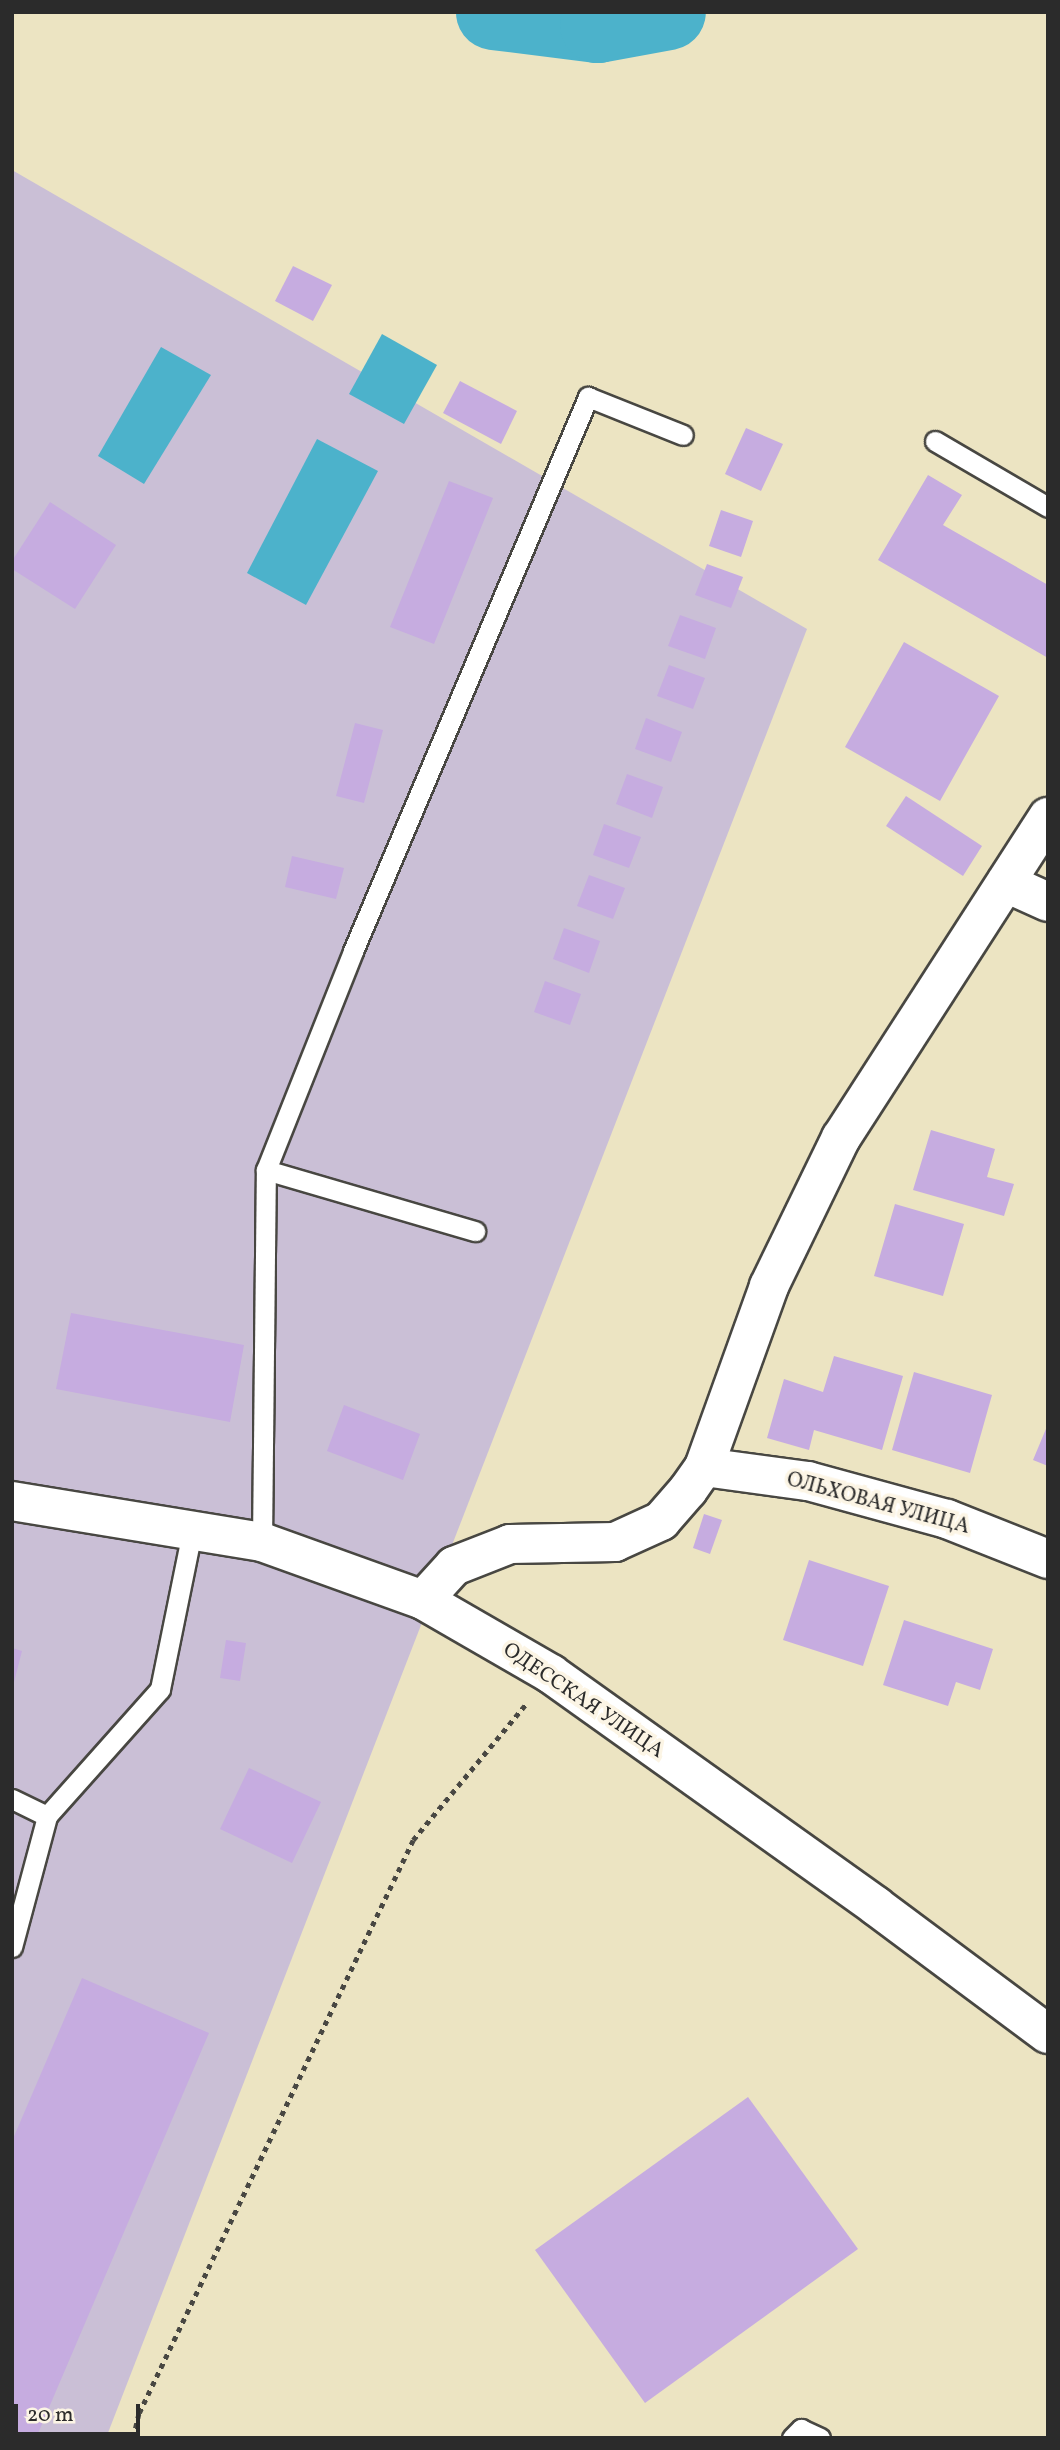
<!DOCTYPE html>
<html>
<head>
<meta charset="utf-8">
<style>
  body { margin:0 }
  #map { position:relative; width:1060px; height:2450px; overflow:hidden; background:#ece4c2; font-family:Vollkorn,serif }
  div>[style] { position:absolute }
  .industrial>* { inset:0; background:#cabfd6 }
  .water>* { inset:0; background:#4cb2cb }
  .river>* { height:75px; margin:-37.5px; padding:0 37.5px; transform-origin:37.5px; border-radius:37.5px; background:#4cb2cb }
  .building>* { inset:0; background:#c6ace0 }
  .path>* { height:4.5px; margin-top:-2.25px; transform-origin:0; background:repeating-linear-gradient(90deg,#484742 0 5px,transparent 0 10px) }
  .roads { filter:drop-shadow(2px 0 #484742) drop-shadow(-2px 0 #484742) drop-shadow(0 2px #484742) drop-shadow(0 -2px #484742) }
  .service>* { height:19px; margin:-9.5px; padding:0 9.5px; transform-origin:9.5px; border-radius:9.5px; background:#fff }
  .minor>* { height:38px; margin:-19px; padding:0 19px; transform-origin:19px; border-radius:19px; background:#fff }
  .secondary>* { height:38px; margin:-19px; padding:0 19px; transform-origin:19px; border-radius:19px; background:#fff }
  span { translate:-50% -50%; white-space:nowrap; text-align:center; line-height:1.15; -webkit-text-stroke:7px #fcf5e5; paint-order:stroke }
  .street-label { font-size:21px; color:#2b2b2b }
  .frame { position:absolute; inset:0; border:14px solid #2b2b2b; pointer-events:none }
  .scale { position:absolute; left:14px; top:2404px; width:126px; height:32px; box-sizing:border-box; border:4px solid #2b2b2b; border-top:0; padding-left:9px; font-size:21px; line-height:24px; white-space:nowrap; color:#2b2b2b; -webkit-text-stroke:5px #fcf5e5; paint-order:stroke }
</style>
</head>
<body>
<div id="map">
  <div class="industrial">
    <i style="clip-path:polygon(12px 170px,807px 629px,106px 2438px,12px 2438px)"></i>
  </div>
  <div class="water">
    <i style="clip-path:polygon(382px 334px,437px 365px,404px 424px,349px 394px)"></i>
    <i style="clip-path:polygon(161px 347px,211px 375px,144px 484px,98px 456px)"></i>
    <i style="clip-path:polygon(317px 439px,378px 471px,306px 605px,247px 573px)"></i>
  </div>
  <div class="river">
    <i style="left:493px;top:12px;width:105px;rotate:7.1deg"></i>
    <i style="left:597px;top:25px;width:72px;rotate:-10.4deg"></i>
  </div>
  <div class="building">
    <i style="clip-path:polygon(293px 266px,332px 285px,313px 321px,275px 301px)"></i>
    <i style="clip-path:polygon(460px 381px,517px 411px,501px 444px,443px 413px)"></i>
    <i style="clip-path:polygon(746px 428px,783px 444px,761px 491px,725px 474px)"></i>
    <i style="clip-path:polygon(928px 475px,962px 495px,943px 525px,1048px 585px,1048px 658px,878px 560px)"></i>
    <i style="clip-path:polygon(449px 481px,493px 498px,434px 644px,390px 627px)"></i>
    <i style="clip-path:polygon(50px 502px,116px 545px,75px 609px,12px 569px,12px 561px)"></i>
    <i style="clip-path:polygon(721px 510px,753px 521px,741px 557px,709px 546px)"></i>
    <i style="clip-path:polygon(707px 564px,743px 577px,731px 608px,695px 595px)"></i>
    <i style="clip-path:polygon(680px 615px,716px 628px,705px 659px,668px 646px)"></i>
    <i style="clip-path:polygon(904px 642px,999px 696px,940px 801px,845px 747px)"></i>
    <i style="clip-path:polygon(669px 665px,705px 678px,693px 709px,657px 696px)"></i>
    <i style="clip-path:polygon(646px 718px,682px 732px,671px 762px,635px 749px)"></i>
    <i style="clip-path:polygon(355px 723px,383px 730px,364px 803px,336px 796px)"></i>
    <i style="clip-path:polygon(627px 774px,663px 787px,652px 818px,616px 804px)"></i>
    <i style="clip-path:polygon(906px 796px,982px 846px,963px 876px,886px 826px)"></i>
    <i style="clip-path:polygon(604px 824px,641px 837px,629px 868px,593px 855px)"></i>
    <i style="clip-path:polygon(292px 856px,344px 868px,336px 899px,285px 887px)"></i>
    <i style="clip-path:polygon(589px 875px,625px 888px,613px 919px,577px 906px)"></i>
    <i style="clip-path:polygon(564px 928px,600px 941px,589px 973px,553px 959px)"></i>
    <i style="clip-path:polygon(545px 981px,581px 994px,570px 1025px,534px 1012px)"></i>
    <i style="clip-path:polygon(931px 1130px,995px 1149px,987px 1177px,1014px 1184px,1004px 1216px,913px 1190px)"></i>
    <i style="clip-path:polygon(895px 1204px,964px 1224px,943px 1296px,874px 1276px)"></i>
    <i style="clip-path:polygon(71px 1313px,244px 1345px,230px 1422px,56px 1389px)"></i>
    <i style="clip-path:polygon(834px 1356px,903px 1376px,882px 1450px,814px 1430px,809px 1450px,767px 1438px,784px 1379px,823px 1392px)"></i>
    <i style="clip-path:polygon(914px 1372px,992px 1395px,970px 1473px,892px 1450px)"></i>
    <i style="clip-path:polygon(344px 1405px,420px 1434px,403px 1480px,327px 1451px)"></i>
    <i style="clip-path:polygon(1048px 1424px,1048px 1466px,1033px 1460px)"></i>
    <i style="clip-path:polygon(704px 1514px,722px 1520px,710px 1554px,693px 1548px)"></i>
    <i style="clip-path:polygon(809px 1560px,889px 1586px,863px 1666px,783px 1640px)"></i>
    <i style="clip-path:polygon(904px 1620px,993px 1649px,980px 1690px,956px 1682px,948px 1706px,883px 1685px)"></i>
    <i style="clip-path:polygon(226px 1640px,246px 1643px,240px 1681px,220px 1678px)"></i>
    <i style="clip-path:polygon(12px 1648px,22px 1651px,13px 1686px,12px 1686px)"></i>
    <i style="clip-path:polygon(249px 1768px,321px 1802px,292px 1863px,220px 1829px)"></i>
    <i style="clip-path:polygon(82px 1978px,209px 2033px,36px 2438px,12px 2438px,12px 2141px)"></i>
    <i style="clip-path:polygon(748px 2097px,858px 2249px,645px 2403px,535px 2250px)"></i>
  </div>
  <div class="path">
    <i style="left:133px;top:2438px;width:26px;rotate:-77deg"></i>
    <i style="left:139px;top:2413px;width:635px;rotate:-64.44deg"></i>
    <i style="left:413px;top:1840px;width:177px;rotate:-50.3deg"></i>
  </div>
  <div class="roads">
    <div class="service">
      <i style="left:935px;top:441px;width:131px;rotate:30.3deg"></i>
      <i style="left:266px;top:1170px;width:218px;rotate:16.3deg"></i>
      <i style="left:262px;top:1542px;width:372px;rotate:-89.4deg"></i>
      <i style="left:266px;top:1170px;width:236px;rotate:-68.3deg"></i>
      <i style="left:353px;top:951px;width:602px;rotate:-67.01deg"></i>
      <i style="left:588px;top:397px;width:102px;rotate:21.8deg"></i>
      <i style="left:12px;top:1799px;width:39px;rotate:26deg"></i>
      <i style="left:47px;top:1816px;width:170px;rotate:-48.3deg"></i>
      <i style="left:160px;top:1689px;width:160px;rotate:-78.5deg"></i>
      <i style="left:12px;top:1947px;width:136px;rotate:-75deg"></i>
      <i style="left:792px;top:2438px;width:13px;rotate:-45deg"></i>
      <i style="left:801px;top:2429px;width:21px;rotate:25deg"></i>
    </div>
    <div class="minor">
      <i style="left:1006px;top:883px;width:46px;rotate:24.3deg"></i>
      <i style="left:704px;top:1467px;width:105px;rotate:7.7deg"></i>
      <i style="left:808px;top:1481px;width:144px;rotate:15.3deg"></i>
      <i style="left:947px;top:1519px;width:109px;rotate:21.6deg"></i>
      <i style="left:423px;top:1600px;width:46px;rotate:-47.6deg"></i>
      <i style="left:454px;top:1566px;width:60px;rotate:-21.4deg"></i>
      <i style="left:510px;top:1544px;width:105px;rotate:-1.1deg"></i>
      <i style="left:615px;top:1542px;width:51px;rotate:-24.5deg"></i>
      <i style="left:661px;top:1521px;width:41px;rotate:-48.9deg"></i>
      <i style="left:688px;top:1490px;width:28px;rotate:-55deg"></i>
      <i style="left:704px;top:1467px;width:192px;rotate:-70.2deg"></i>
      <i style="left:769px;top:1286px;width:165px;rotate:-64.1deg"></i>
      <i style="left:841px;top:1138px;width:382px;rotate:-57.2deg"></i>
    </div>
    <div class="secondary">
      <i style="left:12px;top:1501px;width:253px;rotate:9.3deg"></i>
      <i style="left:262px;top:1542px;width:171px;rotate:19.8deg"></i>
      <i style="left:423px;top:1600px;width:148px;rotate:30deg"></i>
      <i style="left:551px;top:1674px;width:399px;rotate:35.5deg"></i>
      <i style="left:876px;top:1906px;width:214px;rotate:36.7deg"></i>
    </div>
  </div>
  <div class="street-label">
    <span style="left:878px;top:1504px;rotate:15deg">ОЛЬХОВАЯ УЛИЦА</span>
    <span style="left:583px;top:1701px;rotate:34deg">ОДЕССКАЯ УЛИЦА</span>
  </div>
  <div class="frame"></div>
  <div class="scale">20 m</div>
</div>
</body>
</html>
